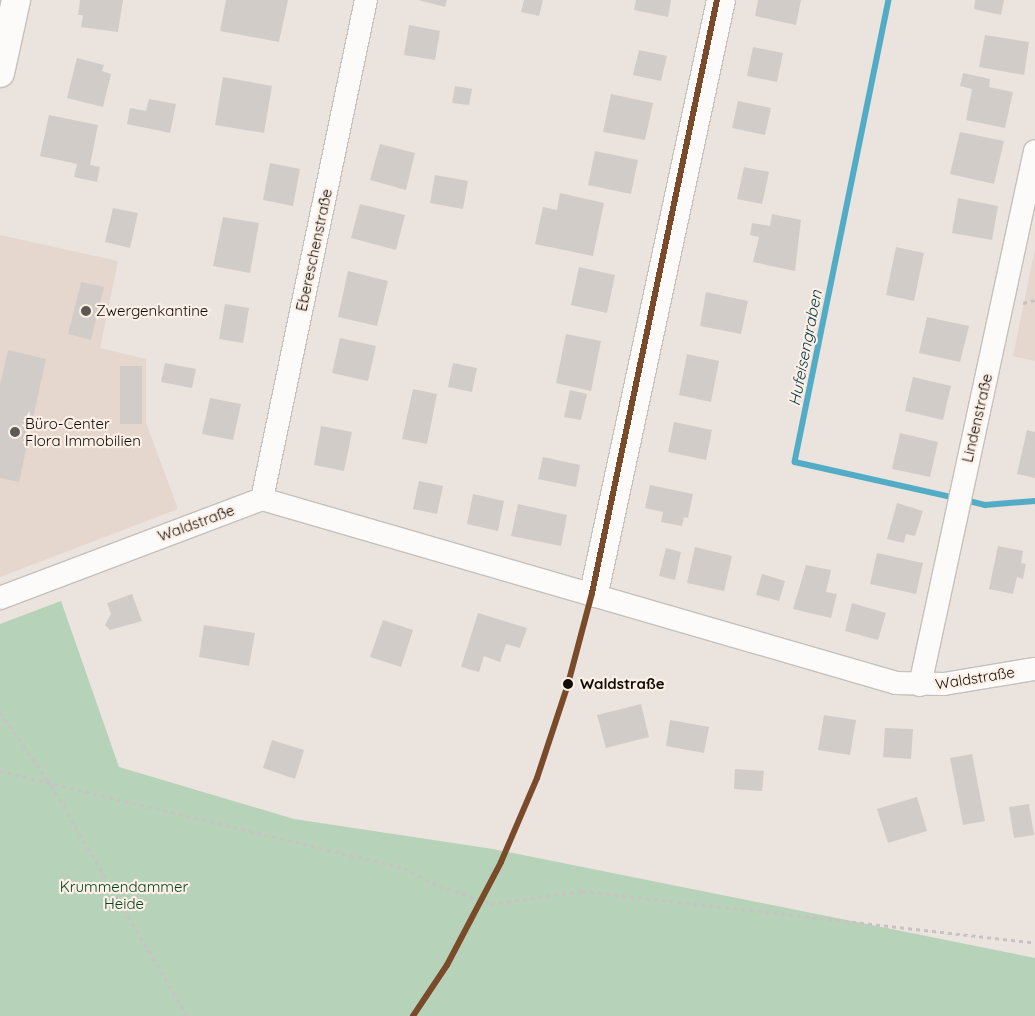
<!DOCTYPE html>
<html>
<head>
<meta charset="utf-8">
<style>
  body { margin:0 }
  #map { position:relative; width:1035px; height:1016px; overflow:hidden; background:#eae3de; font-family:Quicksand,sans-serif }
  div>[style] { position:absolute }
  .built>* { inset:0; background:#e5d7cd }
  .green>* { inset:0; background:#b6d2b8 }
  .stream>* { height:5.5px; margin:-2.75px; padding:0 2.75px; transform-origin:2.75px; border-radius:2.75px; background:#52acc5 }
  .building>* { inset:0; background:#d2ccc8 }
  .path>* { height:3px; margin-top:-1.5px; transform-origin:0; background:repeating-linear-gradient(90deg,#c6c3c2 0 4px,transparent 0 8px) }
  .roads { filter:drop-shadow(1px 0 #c5c0bb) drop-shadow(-1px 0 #c5c0bb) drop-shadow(0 1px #c5c0bb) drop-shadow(0 -1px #c5c0bb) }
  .minor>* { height:22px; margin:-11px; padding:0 11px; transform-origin:11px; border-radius:11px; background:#fcfbfa }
  .tertiary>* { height:28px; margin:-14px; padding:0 14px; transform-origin:14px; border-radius:14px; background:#fcfbfa }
  .secondary>* { height:28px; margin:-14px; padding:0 14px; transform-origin:14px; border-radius:14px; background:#fcfbfa }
  .tram-1>* { height:6px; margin:-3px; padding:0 3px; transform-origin:3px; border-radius:3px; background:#7a4b2a }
  .dots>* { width:14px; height:14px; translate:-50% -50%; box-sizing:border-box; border:2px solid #fcf0e6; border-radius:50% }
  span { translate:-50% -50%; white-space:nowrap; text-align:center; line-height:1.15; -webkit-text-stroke:4.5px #fcf0e6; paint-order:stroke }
  .street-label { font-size:15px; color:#100d0a }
  .poi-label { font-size:15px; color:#100d0a }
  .left { translate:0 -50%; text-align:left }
  .stop-label { font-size:15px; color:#100d0a; font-weight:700 }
  .park-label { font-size:15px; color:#05431e }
  .water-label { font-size:16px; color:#023747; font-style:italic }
</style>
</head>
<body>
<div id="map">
  <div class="built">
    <i style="clip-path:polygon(0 235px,118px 261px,100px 348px,146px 359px,146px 423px,178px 509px,0 577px)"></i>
    <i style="clip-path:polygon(1035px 249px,1035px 361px,1013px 356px)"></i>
  </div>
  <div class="green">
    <i style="clip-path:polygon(61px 601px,119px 767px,294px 819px,493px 849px,1035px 958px,1035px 1016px,0 1016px,0 624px)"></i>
  </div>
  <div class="stream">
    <i style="left:889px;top:0;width:471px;rotate:101.5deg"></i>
    <i style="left:795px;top:462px;width:165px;rotate:12.6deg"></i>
    <i style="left:965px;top:500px;width:21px;rotate:14deg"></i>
    <i style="left:985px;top:505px;width:50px;rotate:-4.6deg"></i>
  </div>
  <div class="building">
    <i style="clip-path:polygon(80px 0,123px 0,118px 32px,81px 27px,83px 15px,78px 15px)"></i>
    <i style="clip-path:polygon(226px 0,288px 0,279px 42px,220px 31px)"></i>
    <i style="clip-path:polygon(418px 0,447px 0,445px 7px)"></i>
    <i style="clip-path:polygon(524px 0,543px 0,539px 16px,521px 12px)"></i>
    <i style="clip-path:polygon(636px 0,671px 0,668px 17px,634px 10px)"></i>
    <i style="clip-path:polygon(758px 0,801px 0,796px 25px,755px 16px)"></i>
    <i style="clip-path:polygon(975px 0,1004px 0,1001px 15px,974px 9px)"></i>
    <i style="clip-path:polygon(409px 25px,440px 31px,435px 60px,404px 55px)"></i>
    <i style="clip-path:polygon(985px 35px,1029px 42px,1024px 75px,979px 67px)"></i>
    <i style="clip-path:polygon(753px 47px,783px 53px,777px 82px,747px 76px)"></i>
    <i style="clip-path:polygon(639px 50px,667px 56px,661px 81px,633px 75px)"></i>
    <i style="clip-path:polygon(77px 58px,104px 65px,102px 71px,111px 74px,103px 107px,67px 98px)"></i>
    <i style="clip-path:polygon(963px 73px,990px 79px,989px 87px,1013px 92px,1005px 128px,966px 120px,972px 89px,960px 86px)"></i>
    <i style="clip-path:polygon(223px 77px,272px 86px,264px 133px,215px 125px)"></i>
    <i style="clip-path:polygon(455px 86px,472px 89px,469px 105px,452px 103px)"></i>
    <i style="clip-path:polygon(611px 94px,653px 103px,645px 140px,603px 132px)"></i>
    <i style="clip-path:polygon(149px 99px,176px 104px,170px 133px,127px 124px,130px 108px,146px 111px)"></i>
    <i style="clip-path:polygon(738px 101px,771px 108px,765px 135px,732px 128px)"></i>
    <i style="clip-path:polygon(49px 115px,98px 125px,90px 165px,100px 167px,97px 182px,74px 177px,77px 164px,40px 156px)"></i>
    <i style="clip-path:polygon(960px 132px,1004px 141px,994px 184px,950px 174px)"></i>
    <i style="clip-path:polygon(380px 144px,415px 153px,406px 190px,370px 180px)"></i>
    <i style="clip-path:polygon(595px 151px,638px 160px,631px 194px,588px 185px)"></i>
    <i style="clip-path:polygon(270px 163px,300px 169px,293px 206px,263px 200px)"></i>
    <i style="clip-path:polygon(744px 167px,769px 172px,762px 204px,737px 199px)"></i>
    <i style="clip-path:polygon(435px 175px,468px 181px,463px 209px,430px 203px)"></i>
    <i style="clip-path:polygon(560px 193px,604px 203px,593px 256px,535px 244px,543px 207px,557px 210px)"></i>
    <i style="clip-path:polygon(958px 198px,998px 206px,992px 240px,952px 233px)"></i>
    <i style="clip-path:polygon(360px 204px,405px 215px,396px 250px,351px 238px)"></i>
    <i style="clip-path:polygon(113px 208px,138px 213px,130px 248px,105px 242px)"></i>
    <i style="clip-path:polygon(772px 214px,801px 220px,795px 271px,753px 262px,759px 237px,750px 235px,752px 223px,770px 226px)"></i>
    <i style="clip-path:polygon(223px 217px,259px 223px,250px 273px,213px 266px)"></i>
    <i style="clip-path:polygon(896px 247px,924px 253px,914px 301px,886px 295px)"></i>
    <i style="clip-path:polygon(579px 267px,615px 275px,607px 313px,571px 305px)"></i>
    <i style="clip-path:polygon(348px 271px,388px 281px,377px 326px,338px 317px)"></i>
    <i style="clip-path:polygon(81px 282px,104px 287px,91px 340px,68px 334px)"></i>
    <i style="clip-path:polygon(706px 292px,748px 301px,741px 334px,700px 326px)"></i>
    <i style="clip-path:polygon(225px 304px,249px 308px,243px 343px,219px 339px)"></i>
    <i style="clip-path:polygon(927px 317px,969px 326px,960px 362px,919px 353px)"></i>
    <i style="clip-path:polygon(566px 334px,601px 341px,591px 391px,556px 383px)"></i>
    <i style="clip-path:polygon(340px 338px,376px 346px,368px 381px,332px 373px)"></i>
    <i style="clip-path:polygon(8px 350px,46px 359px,19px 482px,0 478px,0 385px)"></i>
    <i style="clip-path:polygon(687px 354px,719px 361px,711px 402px,679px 395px)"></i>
    <i style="clip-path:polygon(165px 363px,196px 369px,192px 388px,161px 382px)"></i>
    <i style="clip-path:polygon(453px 363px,477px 368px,472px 392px,448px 387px)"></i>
    <i style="clip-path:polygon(120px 366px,142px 366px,142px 424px,120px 424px)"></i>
    <i style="clip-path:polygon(913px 377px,951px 386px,943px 420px,905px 411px)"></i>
    <i style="clip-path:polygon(413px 389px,437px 394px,427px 444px,402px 439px)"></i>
    <i style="clip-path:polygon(570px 390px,587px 394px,581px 420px,564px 417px)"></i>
    <i style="clip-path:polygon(210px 398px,241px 404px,233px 440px,202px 434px)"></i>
    <i style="clip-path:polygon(674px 422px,712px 430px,706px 460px,668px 452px)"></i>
    <i style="clip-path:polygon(321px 426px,352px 432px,344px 471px,314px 465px)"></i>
    <i style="clip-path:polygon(1027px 430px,1035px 432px,1035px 478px,1017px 474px)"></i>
    <i style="clip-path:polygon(900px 433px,938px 442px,930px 477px,892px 469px)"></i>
    <i style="clip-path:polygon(543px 457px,580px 465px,576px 487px,538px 479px)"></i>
    <i style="clip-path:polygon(419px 481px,443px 486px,437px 514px,413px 509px)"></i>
    <i style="clip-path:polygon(650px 485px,693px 494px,688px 518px,684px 517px,682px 526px,661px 522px,663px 512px,645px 508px)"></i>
    <i style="clip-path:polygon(473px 494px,504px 501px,498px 531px,467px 524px)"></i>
    <i style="clip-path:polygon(897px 503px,923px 511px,915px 536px,906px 534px,904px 543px,887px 539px)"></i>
    <i style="clip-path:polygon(518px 504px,567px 515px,561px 546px,511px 536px)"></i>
    <i style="clip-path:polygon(998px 546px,1023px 551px,1021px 563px,1026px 564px,1023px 579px,1017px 577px,1013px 594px,989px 589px)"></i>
    <i style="clip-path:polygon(695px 547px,732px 556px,724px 591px,687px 583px)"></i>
    <i style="clip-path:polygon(666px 548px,681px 552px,675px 580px,659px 576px)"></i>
    <i style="clip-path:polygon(877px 553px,923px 563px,916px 594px,870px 584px)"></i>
    <i style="clip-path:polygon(806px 565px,831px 570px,826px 592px,837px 594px,831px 618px,793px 609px)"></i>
    <i style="clip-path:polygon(762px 574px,785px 581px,779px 601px,756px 595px)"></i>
    <i style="clip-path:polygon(132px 594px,142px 621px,110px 630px,105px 625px,111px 614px,107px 603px)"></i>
    <i style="clip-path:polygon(852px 603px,886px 613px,878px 640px,845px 631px)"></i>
    <i style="clip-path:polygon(478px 613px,527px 628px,520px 648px,506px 644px,500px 662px,484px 656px,479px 672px,461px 667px)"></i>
    <i style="clip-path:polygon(383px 620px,413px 630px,401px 667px,370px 657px)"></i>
    <i style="clip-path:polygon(204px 625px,255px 633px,249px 666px,199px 657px)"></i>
    <i style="clip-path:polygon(641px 704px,649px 737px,606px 748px,597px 715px)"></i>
    <i style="clip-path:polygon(824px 715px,856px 720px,850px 755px,818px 750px)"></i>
    <i style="clip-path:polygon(670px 720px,709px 727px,704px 753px,666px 746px)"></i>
    <i style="clip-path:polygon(885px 728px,913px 729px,911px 759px,883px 757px)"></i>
    <i style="clip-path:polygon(272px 740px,304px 750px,295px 779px,263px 768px)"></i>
    <i style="clip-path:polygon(972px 754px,985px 821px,963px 825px,950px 758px)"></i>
    <i style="clip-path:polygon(735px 769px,764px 771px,762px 791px,734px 789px)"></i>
    <i style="clip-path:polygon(917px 797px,927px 831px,888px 843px,877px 809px)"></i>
    <i style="clip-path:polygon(1029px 804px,1034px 835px,1014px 838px,1009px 807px)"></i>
  </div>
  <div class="path">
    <i style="left:1023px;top:303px;width:12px;rotate:-14deg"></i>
    <i style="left:0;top:712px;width:89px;rotate:55.1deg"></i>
    <i style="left:51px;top:785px;width:268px;rotate:59.5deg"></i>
    <i style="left:0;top:771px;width:415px;rotate:13.5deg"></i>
    <i style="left:404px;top:868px;width:32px;rotate:28deg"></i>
    <i style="left:432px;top:883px;width:63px;rotate:19.6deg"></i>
    <i style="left:491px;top:904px;width:92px;rotate:-8.1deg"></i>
    <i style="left:582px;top:891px;width:456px;rotate:6.5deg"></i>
  </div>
  <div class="roads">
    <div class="minor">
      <i style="left:262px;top:499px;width:510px;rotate:-78.23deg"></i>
      <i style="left:0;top:598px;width:280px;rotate:-20.7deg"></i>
      <i style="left:262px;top:499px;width:660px;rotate:16.18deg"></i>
      <i style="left:896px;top:683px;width:48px;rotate:1.2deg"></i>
      <i style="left:944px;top:684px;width:92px;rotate:-9.4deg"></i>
      <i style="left:920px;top:685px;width:546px;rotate:-77.85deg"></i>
    </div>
    <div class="tertiary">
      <i style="left:594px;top:593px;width:606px;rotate:-77.91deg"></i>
    </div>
    <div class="secondary">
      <i style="left:0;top:73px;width:75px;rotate:-77.6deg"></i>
    </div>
  </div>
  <div class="tram-1">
    <i style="left:413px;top:1016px;width:61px;rotate:-56.3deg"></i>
    <i style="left:447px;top:965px;width:116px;rotate:-62.3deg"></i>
    <i style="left:501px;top:862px;width:91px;rotate:-66.8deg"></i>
    <i style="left:537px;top:778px;width:99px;rotate:-71.7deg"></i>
    <i style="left:568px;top:684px;width:94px;rotate:-75.2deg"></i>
    <i style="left:592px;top:593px;width:606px;rotate:-78.1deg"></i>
  </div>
  <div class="dots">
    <i style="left:86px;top:311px;background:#5c5854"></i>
    <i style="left:15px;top:432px;background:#5c5854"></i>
    <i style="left:568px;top:684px;background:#100d0a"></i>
  </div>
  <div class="street-label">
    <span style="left:314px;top:250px;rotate:-78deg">Ebereschenstraße</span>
    <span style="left:977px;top:418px;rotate:-77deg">Lindenstraße</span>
    <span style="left:196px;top:523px;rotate:-20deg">Waldstraße</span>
    <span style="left:975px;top:678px;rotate:-9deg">Waldstraße</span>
  </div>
  <div class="poi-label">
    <span class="left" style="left:96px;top:311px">Zwergenkantine</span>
    <span class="left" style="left:25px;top:432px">Büro-Center<br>Flora Immobilien</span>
  </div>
  <div class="stop-label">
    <span class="left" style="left:580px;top:684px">Waldstraße</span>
  </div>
  <div class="park-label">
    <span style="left:124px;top:895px">Krummendammer<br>Heide</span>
  </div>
  <div class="water-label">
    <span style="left:805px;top:348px;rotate:-79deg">Hufeisengraben</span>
  </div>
</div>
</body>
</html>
